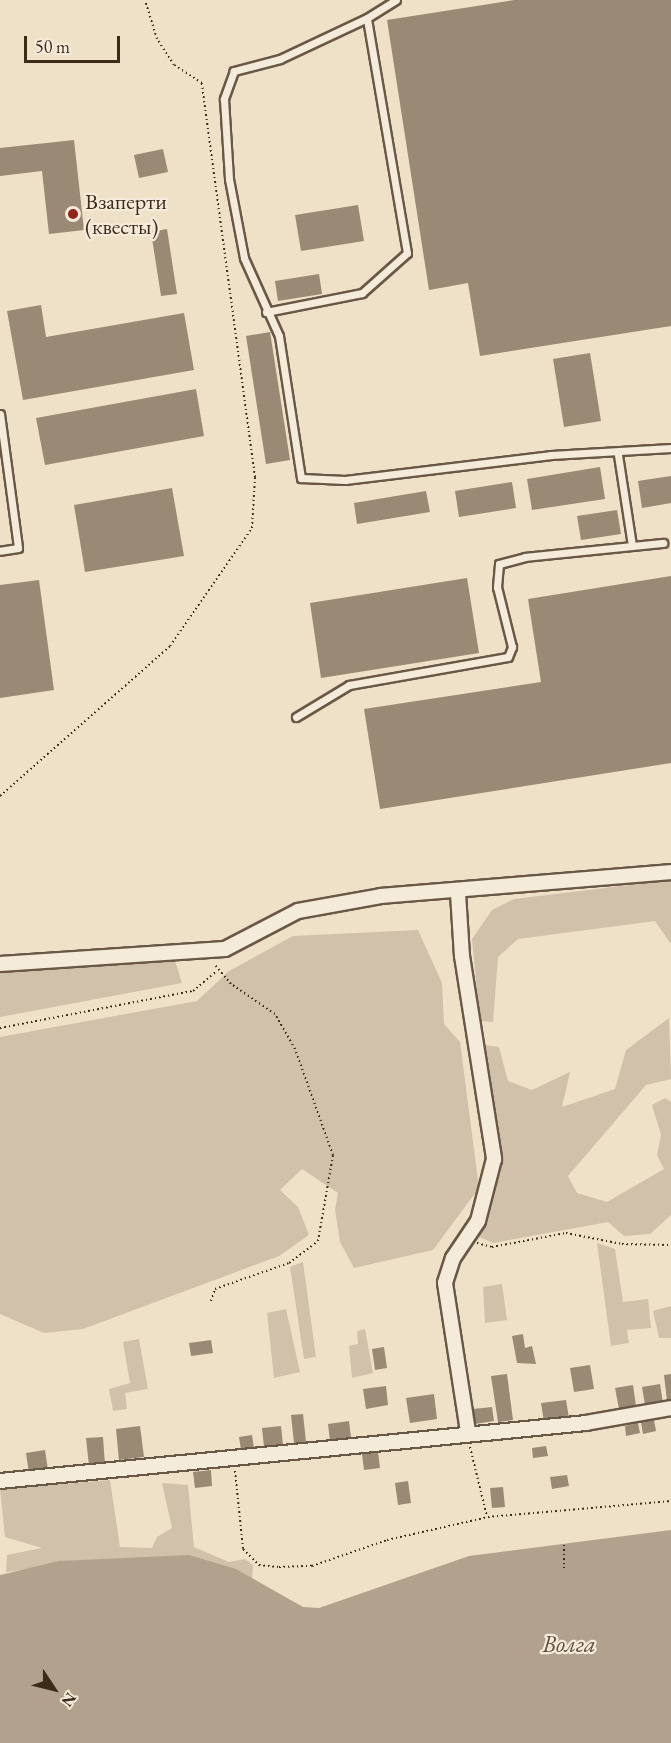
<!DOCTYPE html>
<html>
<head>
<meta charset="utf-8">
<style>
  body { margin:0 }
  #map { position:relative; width:671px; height:1743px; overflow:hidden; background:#efe0c8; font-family:"EB Garamond",serif }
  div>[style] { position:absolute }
  .green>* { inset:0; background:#d1c1aa }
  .water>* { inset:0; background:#b2a28d }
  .building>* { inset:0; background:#9a8974 }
  .path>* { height:2px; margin-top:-1px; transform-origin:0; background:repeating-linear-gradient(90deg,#3d2b1a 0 1.5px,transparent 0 4.5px) }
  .roads { filter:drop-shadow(2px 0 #6a5846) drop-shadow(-2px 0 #6a5846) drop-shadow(0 2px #6a5846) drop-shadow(0 -2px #6a5846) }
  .lane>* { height:7px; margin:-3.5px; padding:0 3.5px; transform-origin:3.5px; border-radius:3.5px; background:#f5ebdb }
  .street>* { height:14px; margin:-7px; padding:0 7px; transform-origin:7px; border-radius:7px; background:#f5ebdb }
  .dots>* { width:16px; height:16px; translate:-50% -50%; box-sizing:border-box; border:3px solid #f5ebdb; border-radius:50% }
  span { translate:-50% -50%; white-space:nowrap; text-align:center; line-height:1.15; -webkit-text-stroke:4.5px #f5ebdb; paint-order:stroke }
  .poi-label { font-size:22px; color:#3d2b1a }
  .left { translate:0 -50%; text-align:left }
  .water-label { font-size:24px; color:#604f3c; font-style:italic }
  .north { position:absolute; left:24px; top:1659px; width:60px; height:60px; -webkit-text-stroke:4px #f5ebdb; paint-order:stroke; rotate:125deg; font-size:16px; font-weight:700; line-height:24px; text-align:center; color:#3d2b1a }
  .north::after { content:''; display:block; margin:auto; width:21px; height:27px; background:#3d2b1a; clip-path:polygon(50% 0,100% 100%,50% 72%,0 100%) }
  .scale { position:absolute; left:24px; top:36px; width:96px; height:27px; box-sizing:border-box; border:3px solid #3d2b1a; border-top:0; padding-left:8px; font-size:18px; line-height:21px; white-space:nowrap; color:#3d2b1a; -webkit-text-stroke:4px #f5ebdb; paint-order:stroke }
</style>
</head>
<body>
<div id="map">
  <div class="green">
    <i style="clip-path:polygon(671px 880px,671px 944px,655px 921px,518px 939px,498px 957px,493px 1022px,480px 1021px,472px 939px,492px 910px,514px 899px)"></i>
    <i style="clip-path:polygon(418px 930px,442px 983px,444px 1024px,460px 1042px,479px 1188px,433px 1250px,354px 1268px,340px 1242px,335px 1210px,338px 1193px,302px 1169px,280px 1190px,298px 1207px,309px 1235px,279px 1256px,83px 1329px,44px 1333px,0 1314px,0 1037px,197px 1001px,229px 971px,293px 936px)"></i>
    <i style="clip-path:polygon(175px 961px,182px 983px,0 1017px,0 972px)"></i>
    <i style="clip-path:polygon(669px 1018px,671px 1079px,646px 1085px,568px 1176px,577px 1193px,607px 1202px,664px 1169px,657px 1155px,661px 1135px,652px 1105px,665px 1098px,671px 1102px,671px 1215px,650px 1234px,624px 1236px,608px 1222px,493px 1243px,473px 1234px,493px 1198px,500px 1160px,483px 1045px,499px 1047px,508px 1081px,532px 1090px,570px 1072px,562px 1107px,615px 1089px,626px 1050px)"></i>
    <i style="clip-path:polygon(597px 1243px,615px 1249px,623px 1302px,648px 1299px,651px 1328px,627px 1330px,629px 1343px,611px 1346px)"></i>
    <i style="clip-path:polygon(303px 1262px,316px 1357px,304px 1359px,290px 1267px)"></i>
    <i style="clip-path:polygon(502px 1284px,507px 1320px,485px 1323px,483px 1287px)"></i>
    <i style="clip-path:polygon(671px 1306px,671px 1338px,659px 1338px,653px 1311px)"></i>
    <i style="clip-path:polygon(286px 1309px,300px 1372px,274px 1378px,267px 1313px)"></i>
    <i style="clip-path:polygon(365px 1329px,373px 1373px,352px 1378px,349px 1346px,358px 1344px,357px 1331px)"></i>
    <i style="clip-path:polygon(139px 1339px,148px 1389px,125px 1393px,127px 1409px,113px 1411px,109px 1389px,130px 1383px,123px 1342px)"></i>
    <i style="clip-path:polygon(110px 1480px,120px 1547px,152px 1548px,157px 1537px,172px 1528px,162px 1483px,188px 1485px,194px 1547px,229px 1562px,245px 1559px,253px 1565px,252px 1582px,65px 1564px,6px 1572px,7px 1555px,42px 1548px,5px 1537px,0 1489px)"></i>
  </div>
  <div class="water">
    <i style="clip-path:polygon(671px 1530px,671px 1743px,0 1743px,0 1575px,59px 1561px,189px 1555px,236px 1569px,303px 1607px,319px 1608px,469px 1556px)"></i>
  </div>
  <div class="building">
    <i style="clip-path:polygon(514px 0,671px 0,671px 326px,480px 356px,468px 283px,429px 290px,387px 20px)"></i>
    <i style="clip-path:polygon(74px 140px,84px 230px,49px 234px,42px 171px,0 176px,0 148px)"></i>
    <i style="clip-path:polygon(163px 149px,168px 172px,139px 178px,134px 155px)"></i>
    <i style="clip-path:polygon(358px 205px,364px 241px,301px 251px,295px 215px)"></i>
    <i style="clip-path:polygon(167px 229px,177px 294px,161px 296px,151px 232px)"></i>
    <i style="clip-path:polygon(319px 274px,322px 294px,278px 301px,275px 281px)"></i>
    <i style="clip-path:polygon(41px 305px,46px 337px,184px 313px,194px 370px,23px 400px,7px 311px)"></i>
    <i style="clip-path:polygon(270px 332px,290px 460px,266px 464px,246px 336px)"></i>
    <i style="clip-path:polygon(590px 353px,601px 421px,564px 427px,553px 359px)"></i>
    <i style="clip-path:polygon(196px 389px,204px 436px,45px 465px,36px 418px)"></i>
    <i style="clip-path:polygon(600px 467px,605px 499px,532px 510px,527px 479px)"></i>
    <i style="clip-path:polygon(671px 476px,671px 503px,642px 508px,638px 481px)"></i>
    <i style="clip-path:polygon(512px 482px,516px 508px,459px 517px,455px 491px)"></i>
    <i style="clip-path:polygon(172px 488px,184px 556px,85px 572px,74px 505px)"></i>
    <i style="clip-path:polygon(426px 491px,430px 512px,357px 524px,354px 503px)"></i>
    <i style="clip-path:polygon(617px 510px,621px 534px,581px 540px,577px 516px)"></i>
    <i style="clip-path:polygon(671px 576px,671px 763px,380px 809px,364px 709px,541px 682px,528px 599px)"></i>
    <i style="clip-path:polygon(467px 578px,479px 653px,321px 678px,310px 603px)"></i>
    <i style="clip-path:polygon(39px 580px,54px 690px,0 698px,0 585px)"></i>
    <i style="clip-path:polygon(523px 1334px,525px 1348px,532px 1346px,536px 1364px,517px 1363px,512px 1336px)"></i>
    <i style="clip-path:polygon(211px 1340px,213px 1353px,191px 1356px,189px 1343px)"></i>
    <i style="clip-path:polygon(384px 1347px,387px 1368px,375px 1370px,372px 1349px)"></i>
    <i style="clip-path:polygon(590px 1365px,594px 1389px,574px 1392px,570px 1368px)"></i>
    <i style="clip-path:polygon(507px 1374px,513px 1420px,498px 1422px,491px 1376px)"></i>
    <i style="clip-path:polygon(671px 1374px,671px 1401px,667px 1401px,664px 1375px)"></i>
    <i style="clip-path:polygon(660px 1384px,663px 1403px,645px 1405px,642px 1387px)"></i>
    <i style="clip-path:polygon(633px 1385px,636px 1406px,619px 1409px,615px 1388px)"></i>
    <i style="clip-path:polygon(386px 1386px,388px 1405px,366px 1409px,363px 1389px)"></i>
    <i style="clip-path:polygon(434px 1394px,437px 1419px,410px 1423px,406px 1398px)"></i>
    <i style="clip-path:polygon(566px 1400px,569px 1418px,544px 1422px,541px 1403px)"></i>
    <i style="clip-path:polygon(492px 1407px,494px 1421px,475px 1424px,473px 1409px)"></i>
    <i style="clip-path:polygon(303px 1414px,306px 1442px,294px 1443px,291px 1415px)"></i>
    <i style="clip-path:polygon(654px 1420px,656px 1431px,643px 1434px,641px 1422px)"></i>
    <i style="clip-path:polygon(349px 1421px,351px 1437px,330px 1441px,328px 1424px)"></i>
    <i style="clip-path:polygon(638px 1423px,640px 1433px,626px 1436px,625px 1426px)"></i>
    <i style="clip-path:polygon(140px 1426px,144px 1457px,119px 1460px,116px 1429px)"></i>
    <i style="clip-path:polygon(281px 1426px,283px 1445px,264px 1447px,262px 1428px)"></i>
    <i style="clip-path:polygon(252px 1435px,254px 1448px,241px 1450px,239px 1437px)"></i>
    <i style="clip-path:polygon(103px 1437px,105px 1465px,89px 1466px,86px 1438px)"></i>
    <i style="clip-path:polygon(546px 1446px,548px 1456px,533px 1458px,532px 1448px)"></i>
    <i style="clip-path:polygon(45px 1450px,48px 1470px,29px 1473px,26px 1453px)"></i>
    <i style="clip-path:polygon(378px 1452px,380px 1468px,364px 1470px,362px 1454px)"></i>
    <i style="clip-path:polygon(211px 1470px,212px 1486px,195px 1488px,193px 1472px)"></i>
    <i style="clip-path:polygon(567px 1475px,569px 1486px,552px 1489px,550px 1477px)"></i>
    <i style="clip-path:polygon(408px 1481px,411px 1503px,398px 1505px,395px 1483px)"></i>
    <i style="clip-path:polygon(503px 1487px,505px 1507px,492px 1508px,490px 1488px)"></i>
  </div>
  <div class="path">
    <i style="left:0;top:796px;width:227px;rotate:-41.4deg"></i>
    <i style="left:170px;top:646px;width:144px;rotate:-55.2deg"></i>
    <i style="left:252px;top:528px;width:51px;rotate:-86.6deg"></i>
    <i style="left:255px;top:477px;width:398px;rotate:-97.7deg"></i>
    <i style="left:202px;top:83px;width:33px;rotate:-147deg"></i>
    <i style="left:174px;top:65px;width:31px;rotate:-123deg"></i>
    <i style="left:157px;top:39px;width:41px;rotate:-107.1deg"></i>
    <i style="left:0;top:1028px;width:197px;rotate:-10.9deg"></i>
    <i style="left:193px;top:991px;width:31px;rotate:-40deg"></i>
    <i style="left:477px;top:1243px;width:16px;rotate:15deg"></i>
    <i style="left:492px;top:1247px;width:75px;rotate:-10.7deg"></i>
    <i style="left:566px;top:1233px;width:57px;rotate:11.1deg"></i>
    <i style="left:622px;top:1244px;width:49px;rotate:1.2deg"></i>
    <i style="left:211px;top:1301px;width:13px;rotate:-72deg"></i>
    <i style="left:215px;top:1289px;width:78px;rotate:-19.4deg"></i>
    <i style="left:289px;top:1263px;width:36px;rotate:-37deg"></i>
    <i style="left:318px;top:1241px;width:87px;rotate:-80.1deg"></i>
    <i style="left:333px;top:1155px;width:113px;rotate:-109.7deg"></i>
    <i style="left:295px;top:1049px;width:40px;rotate:-119.7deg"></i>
    <i style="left:275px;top:1014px;width:53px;rotate:-145.7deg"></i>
    <i style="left:231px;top:984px;width:26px;rotate:-130deg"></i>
    <i style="left:470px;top:1447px;width:72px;rotate:76.3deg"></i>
    <i style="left:235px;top:1471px;width:78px;rotate:84.1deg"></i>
    <i style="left:243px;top:1549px;width:23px;rotate:45deg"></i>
    <i style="left:259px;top:1565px;width:20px;rotate:6deg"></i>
    <i style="left:279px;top:1567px;width:33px;rotate:-2deg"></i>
    <i style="left:312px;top:1566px;width:79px;rotate:-19.1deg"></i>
    <i style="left:387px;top:1540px;width:104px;rotate:-12.8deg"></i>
    <i style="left:488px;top:1517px;width:184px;rotate:-5deg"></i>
    <i style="left:564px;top:1545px;width:23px;rotate:90deg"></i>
  </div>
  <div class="roads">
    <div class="lane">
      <i style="left:367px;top:18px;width:96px;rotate:154.8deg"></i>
      <i style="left:280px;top:59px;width:48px;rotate:165.4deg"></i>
      <i style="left:234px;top:71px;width:30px;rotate:110deg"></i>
      <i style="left:224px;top:99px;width:80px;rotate:86.4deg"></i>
      <i style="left:229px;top:179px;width:80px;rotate:79.2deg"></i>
      <i style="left:244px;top:258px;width:85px;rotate:65.8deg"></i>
      <i style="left:279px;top:336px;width:144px;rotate:81.2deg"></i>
      <i style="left:301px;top:478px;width:44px;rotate:2.6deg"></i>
      <i style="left:345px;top:480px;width:208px;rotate:-6.9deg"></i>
      <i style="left:551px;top:455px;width:120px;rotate:-3.3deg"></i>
      <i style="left:266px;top:312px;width:98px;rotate:-11.2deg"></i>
      <i style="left:362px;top:293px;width:60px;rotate:-41.6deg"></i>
      <i style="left:407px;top:253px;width:238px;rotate:-99.7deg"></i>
      <i style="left:367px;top:18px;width:34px;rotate:-32deg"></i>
      <i style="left:0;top:414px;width:135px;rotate:82.3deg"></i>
      <i style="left:18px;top:548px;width:18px;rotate:171deg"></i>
      <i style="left:618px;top:455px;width:91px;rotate:81.2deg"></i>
      <i style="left:296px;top:717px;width:62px;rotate:-31.1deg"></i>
      <i style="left:349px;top:685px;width:161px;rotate:-10deg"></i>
      <i style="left:508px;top:657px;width:11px;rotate:-68deg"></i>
      <i style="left:512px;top:647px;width:62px;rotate:-104deg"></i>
      <i style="left:497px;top:587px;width:23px;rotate:-85deg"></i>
      <i style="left:499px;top:564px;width:27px;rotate:-15deg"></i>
      <i style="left:525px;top:557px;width:139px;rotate:-5.8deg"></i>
    </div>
    <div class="street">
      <i style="left:458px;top:893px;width:63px;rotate:86.4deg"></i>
      <i style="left:462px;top:956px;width:206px;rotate:81deg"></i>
      <i style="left:494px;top:1159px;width:64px;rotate:104.5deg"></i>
      <i style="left:478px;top:1221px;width:45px;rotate:124deg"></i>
      <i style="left:453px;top:1258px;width:26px;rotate:108deg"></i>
      <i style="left:445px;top:1283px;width:151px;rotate:81.2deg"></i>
      <i style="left:0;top:964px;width:225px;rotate:-3.8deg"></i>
      <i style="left:225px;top:949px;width:82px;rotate:-27.5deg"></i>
      <i style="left:298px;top:911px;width:84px;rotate:-10.2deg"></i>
      <i style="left:381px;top:896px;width:291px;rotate:-4.7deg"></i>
      <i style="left:0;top:1481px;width:589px;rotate:-5.65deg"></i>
      <i style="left:586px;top:1423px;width:86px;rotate:-10deg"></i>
    </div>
  </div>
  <div class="dots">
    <i style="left:73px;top:214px;background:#8f2418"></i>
  </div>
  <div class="poi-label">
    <span class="left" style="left:85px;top:214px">Взаперти<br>(квесты)</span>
  </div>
  <div class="water-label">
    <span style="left:569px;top:1644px">Волга</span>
  </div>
  <div class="north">N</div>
  <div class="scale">50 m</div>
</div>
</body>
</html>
